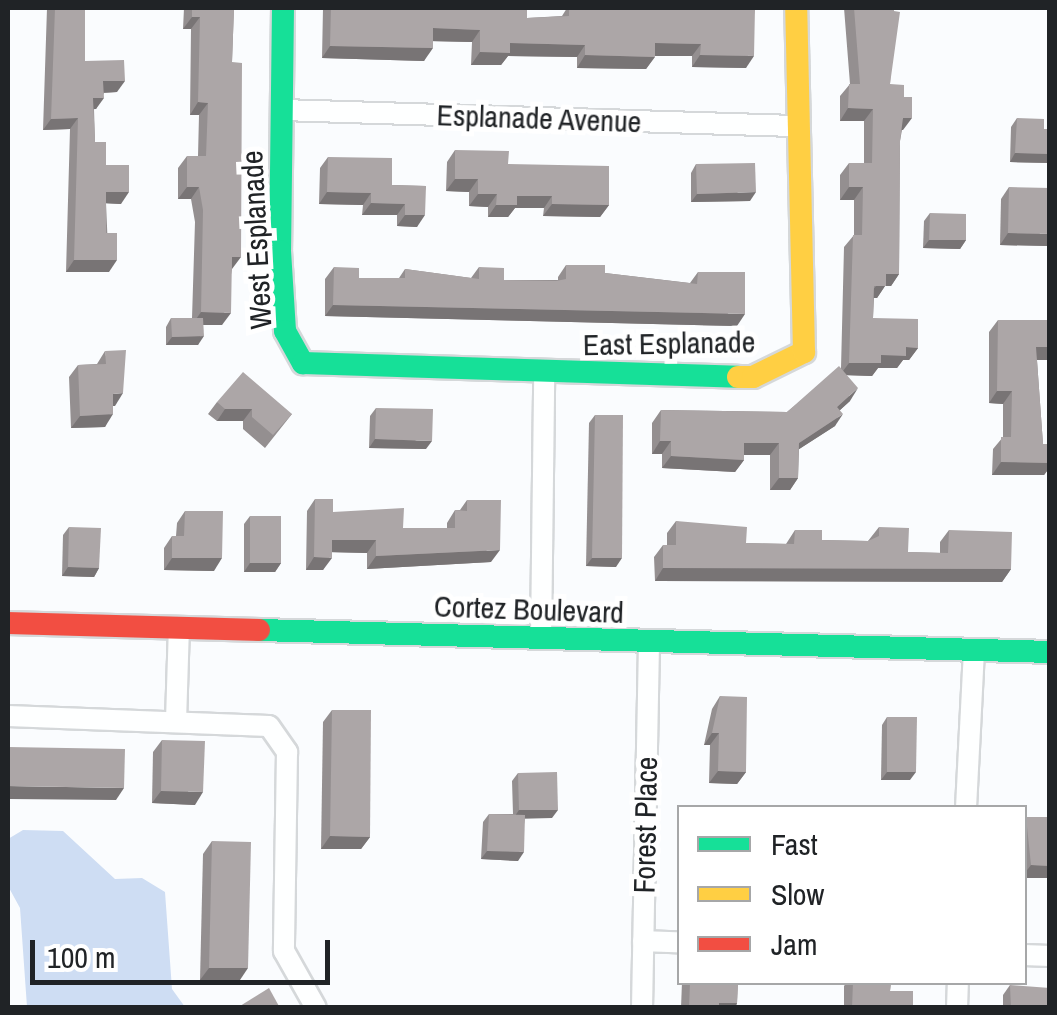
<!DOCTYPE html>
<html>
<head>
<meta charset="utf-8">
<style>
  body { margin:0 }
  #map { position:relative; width:1057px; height:1015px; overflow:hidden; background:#fafcfe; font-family:"Archivo Narrow",sans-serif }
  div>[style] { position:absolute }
  .water>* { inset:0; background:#ceddf3 }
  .roads { filter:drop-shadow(2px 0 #d5d8da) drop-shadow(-2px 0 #d5d8da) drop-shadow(0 2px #d5d8da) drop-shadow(0 -2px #d5d8da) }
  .street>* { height:20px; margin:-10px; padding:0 10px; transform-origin:10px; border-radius:10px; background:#feffff }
  .fast>* { height:22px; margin:-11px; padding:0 11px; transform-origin:11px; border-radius:11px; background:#16e098 }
  .slow>* { height:22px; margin:-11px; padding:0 11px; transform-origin:11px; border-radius:11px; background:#ffcf43 }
  .jam>* { height:22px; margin:-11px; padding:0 11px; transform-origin:11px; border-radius:11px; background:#f24e42 }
  .wall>* { inset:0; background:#948f90 }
  .shaded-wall>* { inset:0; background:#787475 }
  .building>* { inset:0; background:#aca6a7 }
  span { translate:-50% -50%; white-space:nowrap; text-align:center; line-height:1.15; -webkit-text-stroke:10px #fff; paint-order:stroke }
  .street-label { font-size:30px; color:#202326 }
  .frame { position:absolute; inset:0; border:10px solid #202326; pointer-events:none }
  .legend { position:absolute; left:677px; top:805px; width:350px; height:180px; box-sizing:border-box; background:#fff; border:2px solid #a6a7a8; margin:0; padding:12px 18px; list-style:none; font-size:30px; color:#202326 }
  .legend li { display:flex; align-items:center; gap:20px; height:50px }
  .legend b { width:50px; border:2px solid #a6a7a8 }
  .scale { position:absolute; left:30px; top:940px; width:300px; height:45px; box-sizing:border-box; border:5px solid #202326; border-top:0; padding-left:12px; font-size:30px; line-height:35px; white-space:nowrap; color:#202326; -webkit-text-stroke:8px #fff; paint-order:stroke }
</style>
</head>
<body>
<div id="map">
  <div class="water">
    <i style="clip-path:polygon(23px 830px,63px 831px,115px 879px,142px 878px,165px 892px,172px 989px,185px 1007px,27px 1007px,20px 908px,8px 886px,8px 839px)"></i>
  </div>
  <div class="roads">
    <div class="street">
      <i style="left:282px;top:110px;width:513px;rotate:1.79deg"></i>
      <i style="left:541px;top:639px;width:264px;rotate:-89.3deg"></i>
      <i style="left:8px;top:716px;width:261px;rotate:2.2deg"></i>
      <i style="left:269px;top:726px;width:32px;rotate:55deg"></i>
      <i style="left:287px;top:752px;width:199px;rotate:90.9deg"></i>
      <i style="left:284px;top:951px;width:65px;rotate:60.7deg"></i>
      <i style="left:176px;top:721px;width:93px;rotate:-88.2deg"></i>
      <i style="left:966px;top:808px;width:158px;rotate:-87.1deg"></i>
      <i style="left:643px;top:941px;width:37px;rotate:2deg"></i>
      <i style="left:1024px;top:955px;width:26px;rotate:2deg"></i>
      <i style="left:642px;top:1008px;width:365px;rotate:-88.9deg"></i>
      <i style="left:957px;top:1008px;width:26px;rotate:-88deg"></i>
    </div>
    <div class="fast">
      <i style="left:283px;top:8px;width:243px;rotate:90.7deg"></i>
      <i style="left:280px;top:251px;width:80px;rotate:86.4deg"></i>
      <i style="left:285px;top:331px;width:37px;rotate:61deg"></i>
      <i style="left:303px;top:363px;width:435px;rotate:1.8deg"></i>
      <i style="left:259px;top:630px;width:791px;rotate:1.59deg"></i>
    </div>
    <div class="slow">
      <i style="left:738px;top:377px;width:15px"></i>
      <i style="left:753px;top:377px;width:57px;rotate:-26.1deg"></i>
      <i style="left:804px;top:352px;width:344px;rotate:-91.3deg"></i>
    </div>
    <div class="jam">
      <i style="left:8px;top:623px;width:251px;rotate:1.6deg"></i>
    </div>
  </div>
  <div class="wall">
    <i style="clip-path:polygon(47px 8px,85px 8px,85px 61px,117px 92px,104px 93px,96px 109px,94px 109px,95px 142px,106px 165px,121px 204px,106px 203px,109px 272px,66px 272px,70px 129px,43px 130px)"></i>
    <i style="clip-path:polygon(184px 8px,234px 8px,232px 62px,232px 269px,222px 325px,203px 325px,198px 345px,166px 345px,166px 327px,171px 318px,192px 318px,195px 222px,191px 199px,178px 199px,178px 168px,187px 156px,198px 156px,199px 115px,190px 115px,191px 29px,183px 29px)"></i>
    <i style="clip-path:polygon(323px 8px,527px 8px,527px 18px,562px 16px,567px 8px,755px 8px,746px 68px,692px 67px,692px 56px,655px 56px,646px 69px,577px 68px,577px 57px,508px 56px,501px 65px,471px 65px,472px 42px,433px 41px,424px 61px,322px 58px)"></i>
    <i style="clip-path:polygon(844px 8px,894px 8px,890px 84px,903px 130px,902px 130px,900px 141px,899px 274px,891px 286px,885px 286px,877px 298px,874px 298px,873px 318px,918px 348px,909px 360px,903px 360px,897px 368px,878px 368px,872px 376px,846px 375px,850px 401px,840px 410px,835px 426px,799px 449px,798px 478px,790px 490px,770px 490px,770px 455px,744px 455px,744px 460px,735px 472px,662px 468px,662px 454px,652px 454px,652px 423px,661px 410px,787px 412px,841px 368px,844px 247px,854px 235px,854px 200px,840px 200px,840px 175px,849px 163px,864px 163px,864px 121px,840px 121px,840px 96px,850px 84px)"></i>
    <i style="clip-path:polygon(1017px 118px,1044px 129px,1050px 129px,1050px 163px,1010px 162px,1011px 127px)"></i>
    <i style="clip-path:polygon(455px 150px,508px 164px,609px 205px,600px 217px,543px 216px,544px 208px,515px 208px,508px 217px,488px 217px,488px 207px,469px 206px,469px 192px,446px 191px,447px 162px)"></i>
    <i style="clip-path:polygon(328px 157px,392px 185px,426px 186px,417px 227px,397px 226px,397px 215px,362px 215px,363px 205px,319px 204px,320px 168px)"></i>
    <i style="clip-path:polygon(696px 164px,750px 201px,691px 202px,691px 173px)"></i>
    <i style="clip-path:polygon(1009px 187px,1048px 246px,1000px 245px,1001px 199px)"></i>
    <i style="clip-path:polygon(930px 213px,966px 240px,960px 249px,923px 248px,924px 221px)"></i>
    <i style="clip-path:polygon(566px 265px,605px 273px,690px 283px,698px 272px,737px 326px,325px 316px,325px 279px,334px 267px,359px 278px,399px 278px,405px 269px,471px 278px,479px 267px,504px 280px,558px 280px,558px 277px)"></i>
    <i style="clip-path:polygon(998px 320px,1050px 360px,1037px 360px,1043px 444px,1050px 444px,1050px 467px,1044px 475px,992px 475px,993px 449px,1003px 437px,1003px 404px,989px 403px,989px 332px)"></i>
    <i style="clip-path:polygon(105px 351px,115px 406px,113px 406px,105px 427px,71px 428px,69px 377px,78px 365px,97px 364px)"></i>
    <i style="clip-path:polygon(217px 402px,292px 414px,265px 448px,243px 429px,243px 421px,217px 421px,208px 414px)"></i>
    <i style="clip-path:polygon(376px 408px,426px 449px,369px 448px,370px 416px)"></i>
    <i style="clip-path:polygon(595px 415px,616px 567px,586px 566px,589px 423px)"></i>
    <i style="clip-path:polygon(315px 499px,333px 512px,403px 528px,447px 528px,447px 523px,455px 510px,460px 510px,467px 500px,491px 562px,367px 569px,367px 553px,332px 552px,323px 570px,306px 570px,307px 511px)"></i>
    <i style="clip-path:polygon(185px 511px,214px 571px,164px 570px,164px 548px,172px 536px,176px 536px,177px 523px)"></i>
    <i style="clip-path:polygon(250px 516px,281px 563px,275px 572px,244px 572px,244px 524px)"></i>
    <i style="clip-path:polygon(676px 521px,746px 543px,786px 544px,795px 530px,822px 540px,868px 541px,879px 527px,908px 552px,940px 553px,940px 542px,949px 530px,1011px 569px,1002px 582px,655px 581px,654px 557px,663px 545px,667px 545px,667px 533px)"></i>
    <i style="clip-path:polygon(69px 527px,99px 568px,94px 577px,62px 576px,63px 535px)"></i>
    <i style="clip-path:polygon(720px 696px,746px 772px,737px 784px,709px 783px,710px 745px,704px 745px,712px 709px)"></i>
    <i style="clip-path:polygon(332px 710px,370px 837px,361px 849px,321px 849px,323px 722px)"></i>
    <i style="clip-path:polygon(887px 717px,910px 780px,881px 780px,882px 725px)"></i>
    <i style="clip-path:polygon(162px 740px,195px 805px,152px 803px,153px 752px)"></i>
    <i style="clip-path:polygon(518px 773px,552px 818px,525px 818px,518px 861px,481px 859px,483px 822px,489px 814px,513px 814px,512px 781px)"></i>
    <i style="clip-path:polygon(1026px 817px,1050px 817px,1050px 878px,1024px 878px)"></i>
    <i style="clip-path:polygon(212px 841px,240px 980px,200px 980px,203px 854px)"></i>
    <i style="clip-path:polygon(682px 982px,738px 982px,737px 1003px,735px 1008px,681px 1008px)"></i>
    <i style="clip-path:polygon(847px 982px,891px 982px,890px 991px,913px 1008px,844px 1008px,844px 986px)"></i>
    <i style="clip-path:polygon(1010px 985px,1050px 1008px,1003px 1008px,1003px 995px)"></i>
  </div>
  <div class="shaded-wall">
    <i style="clip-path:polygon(192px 17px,200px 17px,191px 29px,183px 29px)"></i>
    <i style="clip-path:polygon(433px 28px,480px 30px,472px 42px,425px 41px)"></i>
    <i style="clip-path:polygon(510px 43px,585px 45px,577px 57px,508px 56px,501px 65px,471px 65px,480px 52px)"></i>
    <i style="clip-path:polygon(655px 43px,701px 44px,692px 56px,647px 56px)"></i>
    <i style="clip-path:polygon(330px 46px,433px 48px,424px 61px,322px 58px)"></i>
    <i style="clip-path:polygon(585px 55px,655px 57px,646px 69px,577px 68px)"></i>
    <i style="clip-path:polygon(700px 55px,754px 56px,746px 68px,692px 67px)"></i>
    <i style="clip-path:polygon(103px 81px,125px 81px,117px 92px,95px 93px)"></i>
    <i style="clip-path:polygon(93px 98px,104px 98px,96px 109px,85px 110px)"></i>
    <i style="clip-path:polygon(198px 102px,208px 103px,199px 115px,190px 115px)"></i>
    <i style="clip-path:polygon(848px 108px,873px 109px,864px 121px,840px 121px)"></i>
    <i style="clip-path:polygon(78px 118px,70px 129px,43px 130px,51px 119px)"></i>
    <i style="clip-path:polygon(903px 118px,912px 118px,903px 130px,895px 130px)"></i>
    <i style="clip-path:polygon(1015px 153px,1050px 154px,1050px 163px,1010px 162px)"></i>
    <i style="clip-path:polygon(455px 179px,478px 179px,469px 192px,446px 191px)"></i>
    <i style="clip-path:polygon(187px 187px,199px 187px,191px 199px,178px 199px)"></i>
    <i style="clip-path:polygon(849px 187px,863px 187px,854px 200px,840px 200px)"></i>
    <i style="clip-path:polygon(106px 192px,129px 192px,121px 204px,98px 203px)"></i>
    <i style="clip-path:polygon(327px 192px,371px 193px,363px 205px,319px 204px)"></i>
    <i style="clip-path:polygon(756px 192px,750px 201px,691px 202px,697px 194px)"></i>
    <i style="clip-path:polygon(478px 194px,497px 194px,488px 207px,469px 206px)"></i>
    <i style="clip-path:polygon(517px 196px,552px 196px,544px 208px,515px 208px,508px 217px,488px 217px,496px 205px)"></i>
    <i style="clip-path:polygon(371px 203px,405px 204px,397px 215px,362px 215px)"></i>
    <i style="clip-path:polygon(552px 204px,609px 205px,600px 217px,543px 216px)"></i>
    <i style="clip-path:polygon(405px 215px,425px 215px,417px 227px,397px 226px)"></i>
    <i style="clip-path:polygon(1008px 233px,1050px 234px,1050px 245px,1048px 246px,1000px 245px)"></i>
    <i style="clip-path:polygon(929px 240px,966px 240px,960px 249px,923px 248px)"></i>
    <i style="clip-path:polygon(232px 257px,241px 257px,232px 269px)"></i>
    <i style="clip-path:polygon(74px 260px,117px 260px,109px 272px,66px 272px)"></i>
    <i style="clip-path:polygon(886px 274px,899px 274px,891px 286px,885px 286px,877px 298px,866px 298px)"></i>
    <i style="clip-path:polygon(333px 305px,745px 314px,737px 326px,325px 316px)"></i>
    <i style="clip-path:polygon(201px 312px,231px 313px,222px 325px,192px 325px)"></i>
    <i style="clip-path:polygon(204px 336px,198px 345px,166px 345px,172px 337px)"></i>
    <i style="clip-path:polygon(906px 347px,918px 348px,909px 360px,903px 360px,897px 368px,878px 368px,872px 376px,840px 375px,849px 363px)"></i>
    <i style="clip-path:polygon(1036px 347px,1050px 347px,1050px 360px,1028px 360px)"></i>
    <i style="clip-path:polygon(858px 388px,850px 401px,829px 420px,837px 407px)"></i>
    <i style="clip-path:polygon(997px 391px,1012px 391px,1003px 404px,989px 403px)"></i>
    <i style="clip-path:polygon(123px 393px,115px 406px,104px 406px,113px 394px)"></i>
    <i style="clip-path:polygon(225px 409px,252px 409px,243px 421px,217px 421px)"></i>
    <i style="clip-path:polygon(113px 414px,105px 427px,71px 428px,80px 416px)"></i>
    <i style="clip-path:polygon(843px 414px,835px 426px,790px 455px,799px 443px)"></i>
    <i style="clip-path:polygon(375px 439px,432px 441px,426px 449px,369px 448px)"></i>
    <i style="clip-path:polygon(660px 441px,671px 441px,662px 454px,652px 454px)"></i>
    <i style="clip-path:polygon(744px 443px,779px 443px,770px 455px,735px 455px)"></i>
    <i style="clip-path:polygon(671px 456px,744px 460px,735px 472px,662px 468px)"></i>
    <i style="clip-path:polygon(1001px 462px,1050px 463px,1050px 467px,1044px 475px,992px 475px)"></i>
    <i style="clip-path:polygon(779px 478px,798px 478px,790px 490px,770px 490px)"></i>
    <i style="clip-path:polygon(332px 540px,376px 540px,367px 553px,323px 552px)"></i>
    <i style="clip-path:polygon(500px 550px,491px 562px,367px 569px,376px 556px)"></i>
    <i style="clip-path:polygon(314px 557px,332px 558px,323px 570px,306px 570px)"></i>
    <i style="clip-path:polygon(172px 558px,222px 558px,214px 571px,164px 570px)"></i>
    <i style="clip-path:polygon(592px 558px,622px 558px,616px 567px,586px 566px)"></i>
    <i style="clip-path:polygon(250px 563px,281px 563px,275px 572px,244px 572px)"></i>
    <i style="clip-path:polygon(68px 567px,99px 568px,94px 577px,62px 576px)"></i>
    <i style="clip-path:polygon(663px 568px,1011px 569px,1002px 582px,655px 581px)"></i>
    <i style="clip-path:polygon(712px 733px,719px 733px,710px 745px,704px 745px)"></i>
    <i style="clip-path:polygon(718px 771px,746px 772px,737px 784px,709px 783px)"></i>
    <i style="clip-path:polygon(887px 772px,916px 772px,910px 780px,881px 780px)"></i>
    <i style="clip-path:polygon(8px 786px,124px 788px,116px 800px,8px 799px)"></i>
    <i style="clip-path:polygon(161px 791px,203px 792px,195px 805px,152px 803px)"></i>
    <i style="clip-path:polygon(519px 810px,558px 810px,552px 818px,513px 819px)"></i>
    <i style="clip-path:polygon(330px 836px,370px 837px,361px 849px,321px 849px)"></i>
    <i style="clip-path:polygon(487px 851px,524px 852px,518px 861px,481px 859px)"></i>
    <i style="clip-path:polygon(1031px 865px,1050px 866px,1050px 878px,1024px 878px,1024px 874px)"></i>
    <i style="clip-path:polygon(209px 968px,248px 968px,240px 980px,200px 980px)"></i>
    <i style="clip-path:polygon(719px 1003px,737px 1003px,735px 1008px,716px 1008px)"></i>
  </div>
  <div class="building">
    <i style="clip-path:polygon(55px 8px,85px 8px,85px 61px,124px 60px,125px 81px,103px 81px,104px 98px,93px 98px,95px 142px,106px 142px,106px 165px,129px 165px,129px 192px,106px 192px,106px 233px,117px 233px,117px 260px,74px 260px,78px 118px,51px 119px)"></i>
    <i style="clip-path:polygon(192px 8px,234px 8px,232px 62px,242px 63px,241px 257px,232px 257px,231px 313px,201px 312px,203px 210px,199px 187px,187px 187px,187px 156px,206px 156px,208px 103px,198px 102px,200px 17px,192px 17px)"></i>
    <i style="clip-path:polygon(331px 8px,527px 8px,527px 18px,569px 16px,569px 8px,755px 8px,754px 56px,700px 55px,701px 44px,655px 43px,655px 57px,585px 55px,585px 45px,510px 43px,510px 53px,480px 52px,480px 30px,433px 28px,433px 48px,330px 46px)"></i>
    <i style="clip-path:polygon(854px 8px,894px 8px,894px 11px,900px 12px,890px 84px,904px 85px,904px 97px,912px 97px,912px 118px,903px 118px,900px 141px,899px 274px,886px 274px,886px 286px,874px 286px,873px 318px,918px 319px,918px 348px,906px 347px,906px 356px,881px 355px,881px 363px,849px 363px,853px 235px,862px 235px,863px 187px,849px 187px,849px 163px,872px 163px,873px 109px,848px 108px,849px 84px,860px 84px)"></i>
    <i style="clip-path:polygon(1017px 118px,1044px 119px,1044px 129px,1050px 129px,1050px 154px,1015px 153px)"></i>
    <i style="clip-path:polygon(455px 150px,509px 151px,508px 164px,609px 166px,609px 205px,552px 204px,552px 196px,517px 196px,517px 205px,496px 205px,497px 194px,478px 194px,478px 179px,455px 179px)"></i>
    <i style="clip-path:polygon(328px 157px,392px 158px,392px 185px,426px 186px,425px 215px,405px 215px,405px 204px,371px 203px,371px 193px,327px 192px)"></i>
    <i style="clip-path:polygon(755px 163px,756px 192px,697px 194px,696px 164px)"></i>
    <i style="clip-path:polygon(1009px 187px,1050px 188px,1050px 234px,1008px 233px)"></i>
    <i style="clip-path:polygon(930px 213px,966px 214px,966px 240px,929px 240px)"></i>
    <i style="clip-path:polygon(566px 265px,605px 265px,605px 273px,697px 284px,698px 272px,745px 272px,745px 314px,333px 305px,334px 267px,359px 268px,359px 278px,405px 278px,405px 269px,479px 279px,479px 267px,504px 268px,504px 280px,556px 281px,566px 279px)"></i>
    <i style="clip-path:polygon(171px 318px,203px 318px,204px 336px,172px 337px)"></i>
    <i style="clip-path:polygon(998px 320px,1050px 320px,1050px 347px,1036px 347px,1043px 444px,1050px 444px,1050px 463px,1001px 462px,1001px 437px,1011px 437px,1012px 391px,997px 391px)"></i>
    <i style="clip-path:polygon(126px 350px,123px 393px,113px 394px,113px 414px,80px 416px,78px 365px,106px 364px,105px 351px)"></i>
    <i style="clip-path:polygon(839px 366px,858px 388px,837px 407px,843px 414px,799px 443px,798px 478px,779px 478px,779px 443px,744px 443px,744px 460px,671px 456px,671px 441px,660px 441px,661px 410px,787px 412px)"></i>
    <i style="clip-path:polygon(243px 372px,292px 414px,273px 435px,252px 417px,252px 409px,225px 409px,217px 402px)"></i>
    <i style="clip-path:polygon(376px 408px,433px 409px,432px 441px,375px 439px)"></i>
    <i style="clip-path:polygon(595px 415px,623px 415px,622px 558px,592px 558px)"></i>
    <i style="clip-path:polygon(315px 499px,333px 499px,333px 512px,404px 508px,403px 528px,455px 528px,455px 510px,467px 511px,467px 500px,501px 500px,500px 550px,376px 556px,376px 540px,332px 540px,332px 558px,314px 557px)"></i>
    <i style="clip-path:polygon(185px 511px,223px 511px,222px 558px,172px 558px,172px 536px,184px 536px)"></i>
    <i style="clip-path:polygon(250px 516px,281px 516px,281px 563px,250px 563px)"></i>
    <i style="clip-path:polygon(676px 521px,747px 527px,746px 543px,794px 544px,795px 530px,822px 530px,822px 540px,868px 541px,879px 536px,879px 527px,909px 528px,908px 552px,948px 553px,949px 530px,1012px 532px,1011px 569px,663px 568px,663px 545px,676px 545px)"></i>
    <i style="clip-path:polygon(69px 527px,101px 528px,99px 568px,68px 567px)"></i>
    <i style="clip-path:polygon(720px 696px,747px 697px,746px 772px,718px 771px,719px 733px,712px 733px)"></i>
    <i style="clip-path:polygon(332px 710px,371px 710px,370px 837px,330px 836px)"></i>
    <i style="clip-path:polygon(887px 717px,917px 717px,916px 772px,887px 772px)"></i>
    <i style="clip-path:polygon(162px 740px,205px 741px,203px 792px,161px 791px)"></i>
    <i style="clip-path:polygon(8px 747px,125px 749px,124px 788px,8px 786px)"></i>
    <i style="clip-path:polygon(557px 772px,558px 810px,519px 810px,518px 773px)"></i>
    <i style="clip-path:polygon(489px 814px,525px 815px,524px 852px,487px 851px)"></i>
    <i style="clip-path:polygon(1026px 817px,1050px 817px,1050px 866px,1031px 865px)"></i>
    <i style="clip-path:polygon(212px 841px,251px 842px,248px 968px,209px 968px)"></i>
    <i style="clip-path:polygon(690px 982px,738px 982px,737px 1003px,719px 1003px,719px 1008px,689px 1008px)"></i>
    <i style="clip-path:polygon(853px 982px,891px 982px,890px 991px,913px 991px,913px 1008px,852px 1008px)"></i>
    <i style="clip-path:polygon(1010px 985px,1050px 988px,1050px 1008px,1011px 1008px)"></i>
    <i style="clip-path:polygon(269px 988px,280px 1008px,240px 1008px,240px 1006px)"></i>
  </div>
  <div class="street-label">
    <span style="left:539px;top:118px;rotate:2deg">Esplanade Avenue</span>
    <span style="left:256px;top:240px;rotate:-93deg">West Esplanade</span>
    <span style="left:669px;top:343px;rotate:-1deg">East Esplanade</span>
    <span style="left:529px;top:609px;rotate:2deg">Cortez Boulevard</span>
    <span style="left:645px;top:825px;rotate:-89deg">Forest Place</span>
  </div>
  <div class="frame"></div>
  <ul class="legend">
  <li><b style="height:12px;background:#16e098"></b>Fast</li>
  <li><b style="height:12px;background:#ffcf43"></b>Slow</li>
  <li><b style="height:12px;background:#f24e42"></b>Jam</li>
  </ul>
  <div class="scale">100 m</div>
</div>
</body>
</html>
